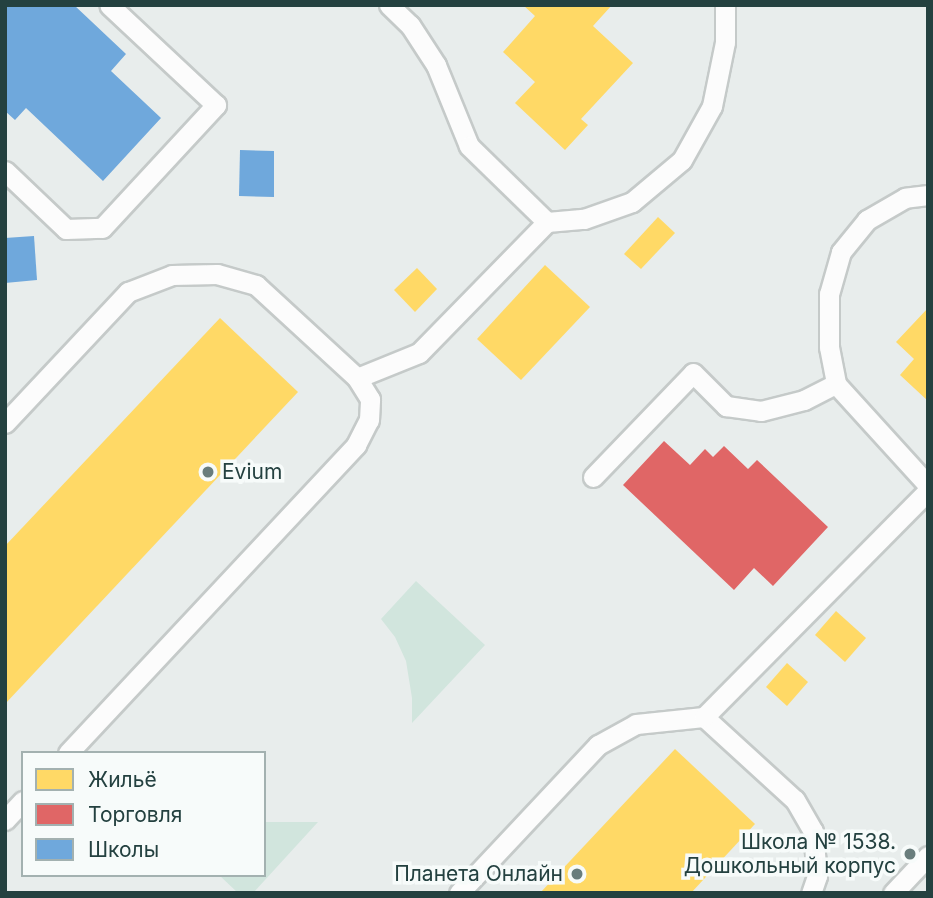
<!DOCTYPE html>
<html>
<head>
<meta charset="utf-8">
<style>
  body { margin:0 }
  #map { position:relative; width:933px; height:898px; overflow:hidden; background:#e8edec; font-family:Inter,sans-serif }
  div>[style] { position:absolute }
  .green>* { inset:0; background:#d1e5dd }
  .homes>* { inset:0; background:#ffd966 }
  .shops>* { inset:0; background:#e06666 }
  .schools>* { inset:0; background:#6fa8dc }
  .roads { filter:drop-shadow(2px 0 #c5cac9) drop-shadow(-2px 0 #c5cac9) drop-shadow(0 2px #c5cac9) drop-shadow(0 -2px #c5cac9) }
  .service>* { height:19px; margin:-9.5px; padding:0 9.5px; transform-origin:9.5px; border-radius:9.5px; background:#fcfcfc }
  .dots>* { width:19px; height:19px; translate:-50% -50%; box-sizing:border-box; border:4px solid #f7fbfa; border-radius:50% }
  span { translate:-50% -50%; white-space:nowrap; text-align:center; line-height:1.15; -webkit-text-stroke:7px #f7fbfa; paint-order:stroke }
  .poi-label { font-size:21px; color:#244140 }
  .left { translate:0 -50%; text-align:left }
  .right { translate:-100% -50%; text-align:right }
  .frame { position:absolute; inset:0; border:7px solid #244140; pointer-events:none }
  .legend { position:absolute; left:21px; top:751px; width:245px; height:126px; box-sizing:border-box; background:#f7fbfa; border:2px solid #a3b1b0; margin:0; padding:9px 12px; list-style:none; font-size:21px; color:#244140 }
  .legend li { display:flex; align-items:center; gap:14px; height:35px }
  .legend b { width:35px; border:2px solid #a3b1b0 }
</style>
</head>
<body>
<div id="map">
  <div class="green">
    <i style="clip-path:polygon(416px 581px,485px 645px,412px 723px,412px 698px,406px 661px,395px 637px,381px 619px)"></i>
    <i style="clip-path:polygon(264px 822px,318px 822px,253px 893px,238px 893px,219px 875px,264px 875px)"></i>
  </div>
  <div class="homes">
    <i style="clip-path:polygon(523px 5px,612px 5px,593px 26px,633px 63px,581px 119px,588px 125px,565px 150px,515px 103px,535px 82px,503px 52px,535px 16px)"></i>
    <i style="clip-path:polygon(658px 217px,675px 233px,641px 269px,624px 254px)"></i>
    <i style="clip-path:polygon(545px 265px,590px 307px,521px 380px,477px 339px)"></i>
    <i style="clip-path:polygon(417px 268px,437px 289px,415px 312px,394px 290px)"></i>
    <i style="clip-path:polygon(928px 308px,928px 401px,900px 375px,914px 359px,896px 342px)"></i>
    <i style="clip-path:polygon(220px 318px,298px 392px,5px 704px,5px 546px)"></i>
    <i style="clip-path:polygon(836px 611px,866px 638px,845px 662px,815px 635px)"></i>
    <i style="clip-path:polygon(787px 663px,808px 682px,787px 706px,766px 687px)"></i>
    <i style="clip-path:polygon(675px 749px,755px 824px,691px 893px,540px 893px)"></i>
  </div>
  <div class="shops">
    <i style="clip-path:polygon(664px 441px,690px 465px,705px 449px,713px 457px,724px 446px,748px 469px,757px 460px,828px 527px,773px 586px,754px 568px,734px 590px,623px 485px)"></i>
  </div>
  <div class="schools">
    <i style="clip-path:polygon(5px 5px,74px 5px,126px 54px,111px 71px,161px 118px,103px 181px,26px 108px,15px 120px,5px 111px)"></i>
    <i style="clip-path:polygon(240px 150px,274px 151px,274px 197px,239px 196px)"></i>
    <i style="clip-path:polygon(34px 236px,37px 280px,5px 283px,5px 238px)"></i>
  </div>
  <div class="roads">
    <div class="service">
      <i style="left:389px;top:5px;width:29px;rotate:44deg"></i>
      <i style="left:410px;top:25px;width:48px;rotate:57deg"></i>
      <i style="left:436px;top:65px;width:87px;rotate:67.8deg"></i>
      <i style="left:469px;top:146px;width:109px;rotate:44.3deg"></i>
      <i style="left:5px;top:171px;width:84px;rotate:43.6deg"></i>
      <i style="left:66px;top:229px;width:36px;rotate:-2deg"></i>
      <i style="left:102px;top:228px;width:168px;rotate:-47.2deg"></i>
      <i style="left:216px;top:105px;width:146px;rotate:-136.9deg"></i>
      <i style="left:928px;top:195px;width:23px;rotate:173deg"></i>
      <i style="left:905px;top:198px;width:44px;rotate:149.9deg"></i>
      <i style="left:867px;top:220px;width:41px;rotate:129.1deg"></i>
      <i style="left:841px;top:252px;width:44px;rotate:105.9deg"></i>
      <i style="left:829px;top:294px;width:53px;rotate:90deg"></i>
      <i style="left:829px;top:347px;width:38px;rotate:79deg"></i>
      <i style="left:836px;top:384px;width:137px;rotate:47.7deg"></i>
      <i style="left:5px;top:423px;width:180px;rotate:-46.8deg"></i>
      <i style="left:128px;top:292px;width:47px;rotate:-21.1deg"></i>
      <i style="left:172px;top:275px;width:45px;rotate:-1.3deg"></i>
      <i style="left:217px;top:274px;width:41px;rotate:15.8deg"></i>
      <i style="left:256px;top:285px;width:137px;rotate:42.6deg"></i>
      <i style="left:357px;top:378px;width:67px;rotate:-22deg"></i>
      <i style="left:419px;top:353px;width:183px;rotate:-45.7deg"></i>
      <i style="left:547px;top:222px;width:37px;rotate:-5deg"></i>
      <i style="left:584px;top:219px;width:51px;rotate:-19.5deg"></i>
      <i style="left:632px;top:202px;width:65px;rotate:-40deg"></i>
      <i style="left:682px;top:160px;width:62px;rotate:-60.9deg"></i>
      <i style="left:712px;top:106px;width:65px;rotate:-78.5deg"></i>
      <i style="left:725px;top:42px;width:37px;rotate:-90deg"></i>
      <i style="left:593px;top:477px;width:144px;rotate:-46.1deg"></i>
      <i style="left:693px;top:373px;width:47px;rotate:45deg"></i>
      <i style="left:726px;top:406px;width:35px;rotate:8deg"></i>
      <i style="left:761px;top:411px;width:44px;rotate:-14.3deg"></i>
      <i style="left:804px;top:400px;width:36px;rotate:-27deg"></i>
      <i style="left:704px;top:717px;width:123px;rotate:42.4deg"></i>
      <i style="left:795px;top:800px;width:36px;rotate:60deg"></i>
      <i style="left:813px;top:831px;width:45px;rotate:84.9deg"></i>
      <i style="left:817px;top:876px;width:18px;rotate:109deg"></i>
      <i style="left:68px;top:753px;width:422px;rotate:-46.9deg"></i>
      <i style="left:356px;top:445px;width:28px;rotate:-63deg"></i>
      <i style="left:369px;top:420px;width:21px;rotate:-87deg"></i>
      <i style="left:370px;top:399px;width:25px;rotate:-122deg"></i>
      <i style="left:5px;top:820px;width:26px;rotate:-47deg"></i>
      <i style="left:459px;top:893px;width:203px;rotate:-46.8deg"></i>
      <i style="left:598px;top:745px;width:43px;rotate:-28.9deg"></i>
      <i style="left:636px;top:724px;width:68px;rotate:-5.9deg"></i>
      <i style="left:704px;top:717px;width:318px;rotate:-45.3deg"></i>
      <i style="left:893px;top:893px;width:51px;rotate:-46.6deg"></i>
    </div>
  </div>
  <div class="dots">
    <i style="left:208px;top:472px;background:#697d7c"></i>
    <i style="left:910px;top:854px;background:#697d7c"></i>
    <i style="left:577px;top:874px;background:#697d7c"></i>
  </div>
  <div class="poi-label">
    <span class="left" style="left:222px;top:472px">Evium</span>
    <span class="right" style="left:896px;top:854px">Школа № 1538.<br>Дошкольный корпус</span>
    <span class="right" style="left:563px;top:874px">Планета Онлайн</span>
  </div>
  <div class="frame"></div>
  <ul class="legend">
  <li><b style="height:19px;background:#ffd966"></b>Жильё</li>
  <li><b style="height:19px;background:#e06666"></b>Торговля</li>
  <li><b style="height:19px;background:#6fa8dc"></b>Школы</li>
  </ul>
</div>
</body>
</html>
